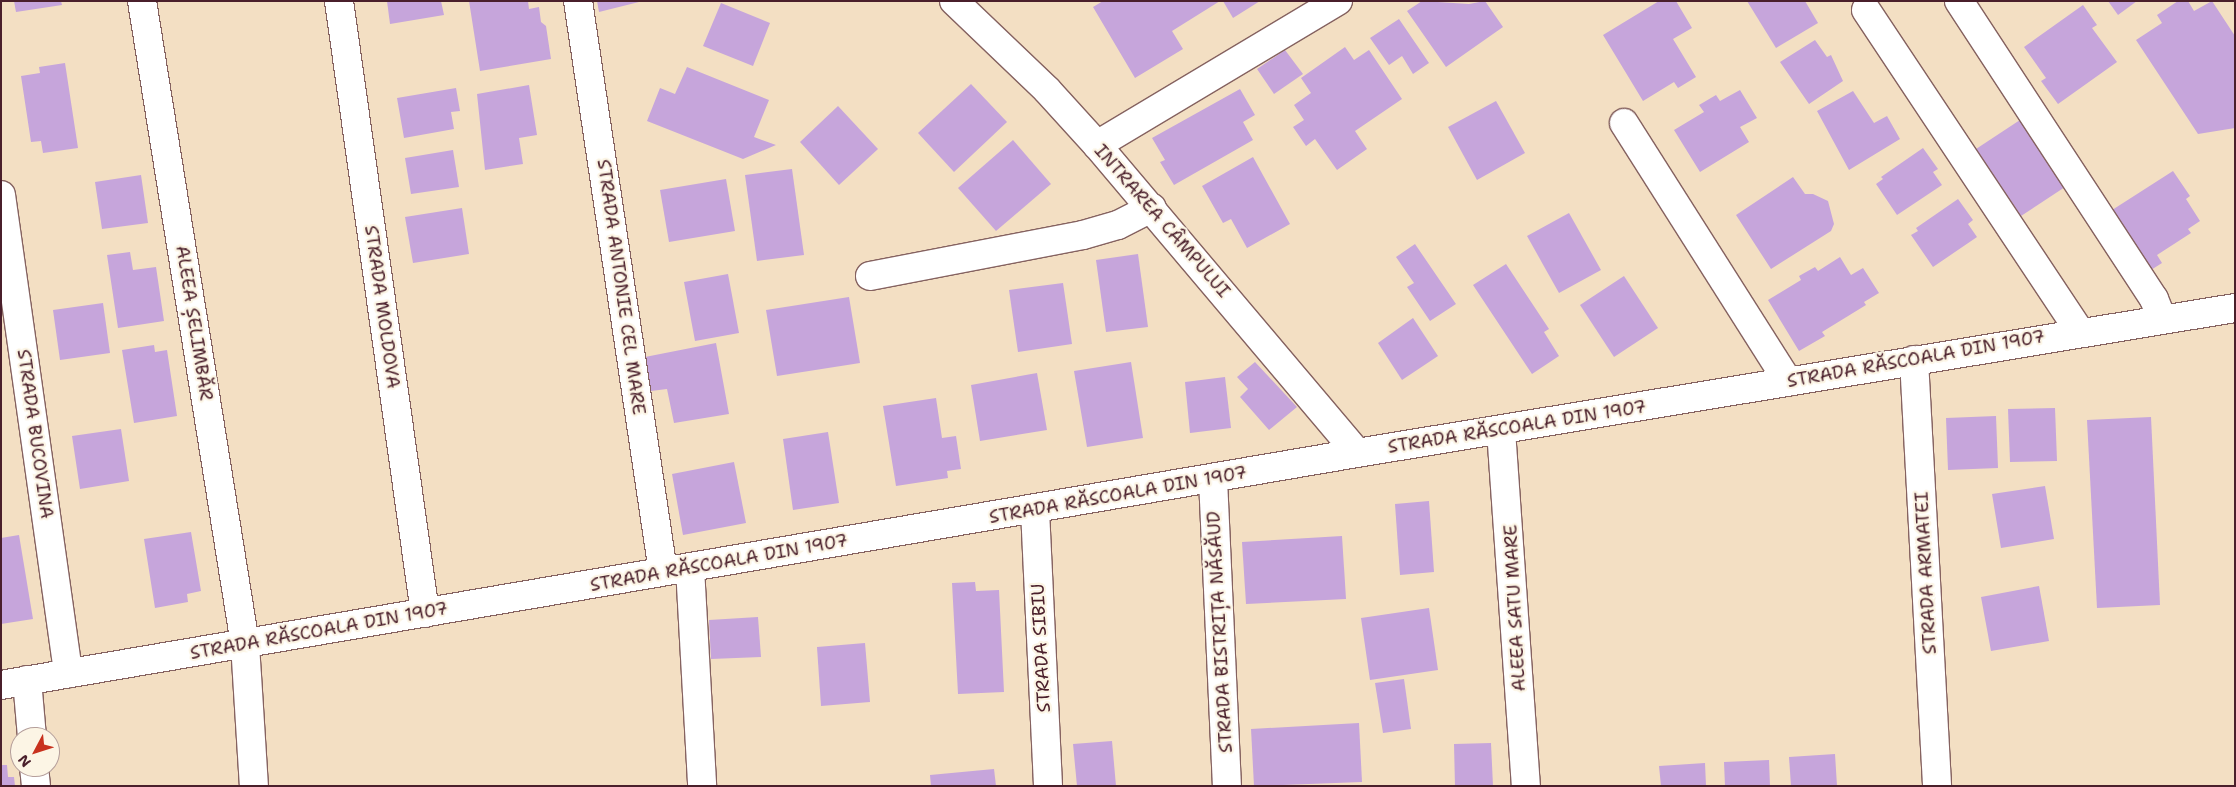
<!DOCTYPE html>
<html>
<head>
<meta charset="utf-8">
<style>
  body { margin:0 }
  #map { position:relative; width:2236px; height:787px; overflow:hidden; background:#f3dfc3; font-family:"Shantell Sans",sans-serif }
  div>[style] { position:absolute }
  .building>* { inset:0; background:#c6a5db }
  .roads { filter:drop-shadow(1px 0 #856260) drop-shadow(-1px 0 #856260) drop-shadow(0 1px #856260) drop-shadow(0 -1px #856260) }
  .street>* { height:28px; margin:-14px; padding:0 14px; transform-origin:14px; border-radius:14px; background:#fff }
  span { translate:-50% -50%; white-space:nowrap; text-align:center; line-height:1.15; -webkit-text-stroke:4.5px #fcf5e5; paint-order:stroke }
  .street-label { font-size:18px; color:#4a1f2b }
  .frame { position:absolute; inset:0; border:2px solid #4a1f2b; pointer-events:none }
  .north { position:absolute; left:10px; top:727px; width:50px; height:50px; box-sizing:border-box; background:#fcf5e5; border:1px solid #b59f9b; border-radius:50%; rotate:230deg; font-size:14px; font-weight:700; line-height:20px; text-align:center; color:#4a1f2b }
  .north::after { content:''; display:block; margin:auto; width:18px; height:22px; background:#c8321e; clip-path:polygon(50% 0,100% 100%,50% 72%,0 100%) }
</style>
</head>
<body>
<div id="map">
  <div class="building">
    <i style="clip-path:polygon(14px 1px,61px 1px,62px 5px,16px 12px)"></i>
    <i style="clip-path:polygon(387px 1px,441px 1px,444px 15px,390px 24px)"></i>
    <i style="clip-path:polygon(469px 1px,528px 1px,529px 9px,539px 7px,541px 22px,546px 26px,551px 59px,480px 71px)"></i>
    <i style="clip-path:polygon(597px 1px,639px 1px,639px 2px,599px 12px)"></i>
    <i style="clip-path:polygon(1103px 1px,1220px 1px,1172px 31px,1183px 49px,1135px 78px,1093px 7px)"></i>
    <i style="clip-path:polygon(1223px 1px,1260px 1px,1233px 18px)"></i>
    <i style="clip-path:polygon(1422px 1px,1469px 4px,1485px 1px,1503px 27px,1446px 67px,1407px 11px)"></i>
    <i style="clip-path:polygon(1659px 1px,1676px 1px,1692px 28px,1673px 39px,1696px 77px,1678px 88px,1674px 82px,1643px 101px,1603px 35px)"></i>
    <i style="clip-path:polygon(1747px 1px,1805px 1px,1818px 23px,1776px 48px)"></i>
    <i style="clip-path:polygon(2108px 1px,2137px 1px,2118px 15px)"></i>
    <i style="clip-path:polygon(2178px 1px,2188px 1px,2194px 11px,2212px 1px,2235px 36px,2235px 128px,2198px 134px,2136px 40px,2162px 23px,2157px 15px)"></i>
    <i style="clip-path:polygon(721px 3px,770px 23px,753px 66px,703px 46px)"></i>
    <i style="clip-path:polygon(2083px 5px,2097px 25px,2092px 28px,2117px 62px,2058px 104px,2041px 81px,2046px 78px,2024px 47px)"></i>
    <i style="clip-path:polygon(1399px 19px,1429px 63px,1413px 74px,1402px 56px,1389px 65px,1370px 38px)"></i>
    <i style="clip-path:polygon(1815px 40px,1827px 57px,1831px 55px,1843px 81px,1809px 104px,1780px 62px)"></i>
    <i style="clip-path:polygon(1345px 47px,1354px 60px,1369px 50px,1402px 99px,1355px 131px,1367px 149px,1337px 170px,1315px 139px,1306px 146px,1293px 127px,1304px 120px,1294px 105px,1311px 93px,1301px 78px)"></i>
    <i style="clip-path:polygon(1285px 50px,1303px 74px,1274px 94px,1257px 69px)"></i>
    <i style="clip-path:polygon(65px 63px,78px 148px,43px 153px,41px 141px,31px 142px,21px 76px,40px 73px,39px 67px)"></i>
    <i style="clip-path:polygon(687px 67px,769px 100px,754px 137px,776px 145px,743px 159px,647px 121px,660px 88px,675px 94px)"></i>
    <i style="clip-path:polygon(971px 84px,1007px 122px,954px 172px,918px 133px)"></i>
    <i style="clip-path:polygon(529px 85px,537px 135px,519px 138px,523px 164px,485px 170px,477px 94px)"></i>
    <i style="clip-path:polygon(456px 88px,460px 111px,451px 112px,454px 129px,404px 138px,397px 98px)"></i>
    <i style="clip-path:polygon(1240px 89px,1255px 115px,1243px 122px,1253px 140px,1174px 185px,1160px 162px,1165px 160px,1152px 138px)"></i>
    <i style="clip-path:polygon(1740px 90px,1757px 118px,1740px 127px,1749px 142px,1700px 172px,1674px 130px,1704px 112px,1699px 105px,1716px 95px,1720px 101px)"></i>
    <i style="clip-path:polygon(1853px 91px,1874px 123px,1887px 116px,1900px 139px,1849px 170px,1817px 111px)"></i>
    <i style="clip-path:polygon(1496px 101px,1525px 153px,1477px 180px,1448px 127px)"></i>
    <i style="clip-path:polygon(838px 106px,878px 149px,839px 185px,800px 142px)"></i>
    <i style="clip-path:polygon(2020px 120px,2065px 187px,2021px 216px,1976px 149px)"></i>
    <i style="clip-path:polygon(1013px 140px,1051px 184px,996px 231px,958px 188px)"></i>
    <i style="clip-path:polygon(1923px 148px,1938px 169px,1933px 172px,1942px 185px,1897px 215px,1876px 184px,1883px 179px,1881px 177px)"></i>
    <i style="clip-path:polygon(453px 150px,459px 187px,411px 194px,405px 158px)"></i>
    <i style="clip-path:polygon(1253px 157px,1290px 224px,1247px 248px,1231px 219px,1223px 223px,1202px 186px)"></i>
    <i style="clip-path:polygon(792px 169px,804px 255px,757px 261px,745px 175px)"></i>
    <i style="clip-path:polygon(2173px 171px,2190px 196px,2186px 199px,2200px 221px,2188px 229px,2191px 233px,2157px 255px,2162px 263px,2143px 275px,2109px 212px)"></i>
    <i style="clip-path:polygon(141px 175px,148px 223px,102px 229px,95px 182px)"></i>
    <i style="clip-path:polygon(1793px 177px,1805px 194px,1813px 194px,1828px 201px,1834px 224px,1831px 231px,1771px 269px,1736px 215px)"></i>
    <i style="clip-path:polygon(726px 179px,735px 231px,669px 242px,660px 190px)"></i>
    <i style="clip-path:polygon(1958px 199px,1973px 220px,1968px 224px,1977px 237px,1933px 267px,1911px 235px,1918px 231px,1916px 228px)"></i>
    <i style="clip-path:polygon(462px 208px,469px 254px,413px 263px,405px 217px)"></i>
    <i style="clip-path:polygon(1569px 213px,1601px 270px,1559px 293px,1527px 236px)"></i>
    <i style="clip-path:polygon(1415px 244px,1456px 304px,1430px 321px,1407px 287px,1414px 283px,1396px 257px)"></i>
    <i style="clip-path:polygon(130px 252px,133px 270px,156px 267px,164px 321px,118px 328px,107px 255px)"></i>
    <i style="clip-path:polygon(1138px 254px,1148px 327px,1106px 332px,1096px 260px)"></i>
    <i style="clip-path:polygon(1840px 257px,1851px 275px,1863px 268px,1879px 293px,1864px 302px,1866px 305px,1822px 332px,1825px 336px,1799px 351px,1768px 300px,1801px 280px,1799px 276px,1815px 267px,1818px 271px)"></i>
    <i style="clip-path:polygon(1506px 264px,1549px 329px,1544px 332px,1559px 356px,1532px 374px,1473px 285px)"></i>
    <i style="clip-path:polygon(728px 274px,739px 333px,695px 341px,684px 282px)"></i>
    <i style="clip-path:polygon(1624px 276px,1658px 328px,1614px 357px,1580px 305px)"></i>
    <i style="clip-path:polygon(1063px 283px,1072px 344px,1018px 352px,1009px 290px)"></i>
    <i style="clip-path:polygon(849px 297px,860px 363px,777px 376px,766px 310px)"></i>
    <i style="clip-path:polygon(103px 303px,110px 353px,60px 360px,53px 310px)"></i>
    <i style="clip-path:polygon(1413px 318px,1438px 356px,1402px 380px,1378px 343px)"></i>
    <i style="clip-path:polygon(716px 343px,729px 414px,674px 423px,667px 389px,651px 391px,645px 357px)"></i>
    <i style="clip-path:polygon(154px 345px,155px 352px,167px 350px,177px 416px,134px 423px,122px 350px)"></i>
    <i style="clip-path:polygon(1131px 362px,1143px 438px,1087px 447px,1074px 371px)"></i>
    <i style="clip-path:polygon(1255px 362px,1297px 407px,1269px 430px,1240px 397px,1248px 389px,1237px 377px)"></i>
    <i style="clip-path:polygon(1037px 373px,1047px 430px,980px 441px,971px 385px)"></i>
    <i style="clip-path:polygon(1225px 377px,1231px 428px,1190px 433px,1185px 382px)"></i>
    <i style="clip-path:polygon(936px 398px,942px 438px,956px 436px,961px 469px,947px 471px,948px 478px,896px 486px,883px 406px)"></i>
    <i style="clip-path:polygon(2055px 408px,2057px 461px,2010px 462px,2008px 409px)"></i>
    <i style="clip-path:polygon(1996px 416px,1998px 468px,1948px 470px,1946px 418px)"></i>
    <i style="clip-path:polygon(2151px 417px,2160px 605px,2097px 608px,2087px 420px)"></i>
    <i style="clip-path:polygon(121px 429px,129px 481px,80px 489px,72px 436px)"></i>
    <i style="clip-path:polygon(828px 432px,839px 503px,793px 510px,783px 439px)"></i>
    <i style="clip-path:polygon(734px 462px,746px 523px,683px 535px,672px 474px)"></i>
    <i style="clip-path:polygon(2045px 486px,2054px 539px,2001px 548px,1992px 494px)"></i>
    <i style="clip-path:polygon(1429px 501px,1434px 572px,1400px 575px,1395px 504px)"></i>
    <i style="clip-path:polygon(191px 532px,201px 591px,187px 594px,188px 602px,155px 608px,144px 539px)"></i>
    <i style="clip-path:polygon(19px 535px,33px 619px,1px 624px,1px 538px)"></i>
    <i style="clip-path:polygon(1342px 536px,1346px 599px,1246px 604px,1242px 542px)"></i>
    <i style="clip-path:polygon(975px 582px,976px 591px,999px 590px,1004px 692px,958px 694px,952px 583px)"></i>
    <i style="clip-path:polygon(2039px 586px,2049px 641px,1991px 651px,1981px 597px)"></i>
    <i style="clip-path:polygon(1429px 608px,1438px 670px,1370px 680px,1361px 618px)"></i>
    <i style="clip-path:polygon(758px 617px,761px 657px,711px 659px,709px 620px)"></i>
    <i style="clip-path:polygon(865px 643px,870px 702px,821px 706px,817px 647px)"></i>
    <i style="clip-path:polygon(1404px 679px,1411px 729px,1383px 733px,1375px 683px)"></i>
    <i style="clip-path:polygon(1359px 723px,1362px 782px,1254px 786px,1251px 729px)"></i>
    <i style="clip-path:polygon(1112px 741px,1116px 786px,1077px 786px,1073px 744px)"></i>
    <i style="clip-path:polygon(1491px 743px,1493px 786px,1455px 786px,1454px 744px)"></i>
    <i style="clip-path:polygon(1835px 754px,1837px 786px,1791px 786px,1789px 757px)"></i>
    <i style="clip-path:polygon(1769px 760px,1770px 786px,1725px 786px,1724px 762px)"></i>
    <i style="clip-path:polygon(1705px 763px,1706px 786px,1661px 786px,1659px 766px)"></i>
    <i style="clip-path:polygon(1px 765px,7px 765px,8px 777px,14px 777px,15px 786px,1px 786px)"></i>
    <i style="clip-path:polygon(994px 769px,996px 786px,931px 786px,930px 775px)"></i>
  </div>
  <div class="roads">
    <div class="street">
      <i style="left:142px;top:1px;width:651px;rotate:80.9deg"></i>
      <i style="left:245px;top:644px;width:142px;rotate:86.4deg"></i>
      <i style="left:339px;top:1px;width:618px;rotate:82deg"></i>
      <i style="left:578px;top:1px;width:577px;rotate:81.53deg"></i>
      <i style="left:954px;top:1px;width:129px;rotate:43.7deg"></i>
      <i style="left:1047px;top:90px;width:74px;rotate:47.7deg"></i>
      <i style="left:1097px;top:145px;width:403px;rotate:49.8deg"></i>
      <i style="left:1959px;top:1px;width:356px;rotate:56.8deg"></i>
      <i style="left:2154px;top:299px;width:22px;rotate:68deg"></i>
      <i style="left:1866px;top:10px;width:387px;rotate:56.4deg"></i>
      <i style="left:1624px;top:123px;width:306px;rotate:57.6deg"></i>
      <i style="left:1097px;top:145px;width:281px;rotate:-30.9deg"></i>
      <i style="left:1px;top:195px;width:483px;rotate:82deg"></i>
      <i style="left:870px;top:276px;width:217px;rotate:-10.9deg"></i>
      <i style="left:1083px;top:235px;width:36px;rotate:-16deg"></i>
      <i style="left:1118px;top:225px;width:38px;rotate:-27deg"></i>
      <i style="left:1914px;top:360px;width:427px;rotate:86.9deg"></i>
      <i style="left:1501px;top:430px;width:357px;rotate:86deg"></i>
      <i style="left:1213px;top:479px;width:307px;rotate:87.4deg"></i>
      <i style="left:1035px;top:510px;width:276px;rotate:87.3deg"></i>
      <i style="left:690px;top:568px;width:218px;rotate:86.8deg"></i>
      <i style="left:27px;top:680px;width:57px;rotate:85deg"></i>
      <i style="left:1px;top:685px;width:1376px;rotate:-9.71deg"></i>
      <i style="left:1357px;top:453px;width:890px;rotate:-9.38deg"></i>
      <i style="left:34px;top:767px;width:19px;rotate:84deg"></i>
    </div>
  </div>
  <div class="street-label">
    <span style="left:1162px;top:221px;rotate:49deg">INTRAREA CÂMPULUI</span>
    <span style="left:621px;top:287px;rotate:82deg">STRADA ANTONIE CEL MARE</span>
    <span style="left:382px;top:307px;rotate:82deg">STRADA MOLDOVA</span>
    <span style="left:194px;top:323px;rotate:81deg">ALEEA ȘELIMBĂR</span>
    <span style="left:1916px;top:359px;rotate:-10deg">STRADA RĂSCOALA DIN 1907</span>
    <span style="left:1517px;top:427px;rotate:-9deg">STRADA RĂSCOALA DIN 1907</span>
    <span style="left:35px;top:434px;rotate:82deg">STRADA BUCOVINA</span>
    <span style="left:1118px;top:495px;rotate:-10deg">STRADA RĂSCOALA DIN 1907</span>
    <span style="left:719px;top:563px;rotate:-10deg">STRADA RĂSCOALA DIN 1907</span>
    <span style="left:1926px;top:573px;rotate:-93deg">STRADA ARMATEI</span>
    <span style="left:1515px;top:608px;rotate:-93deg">ALEEA SATU MARE</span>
    <span style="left:319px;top:631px;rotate:-10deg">STRADA RĂSCOALA DIN 1907</span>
    <span style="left:1220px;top:632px;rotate:-93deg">STRADA BISTRIȚA NĂSĂUD</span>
    <span style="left:1041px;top:648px;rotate:-93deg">STRADA SIBIU</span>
  </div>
  <div class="frame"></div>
  <div class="north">N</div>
</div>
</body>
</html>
